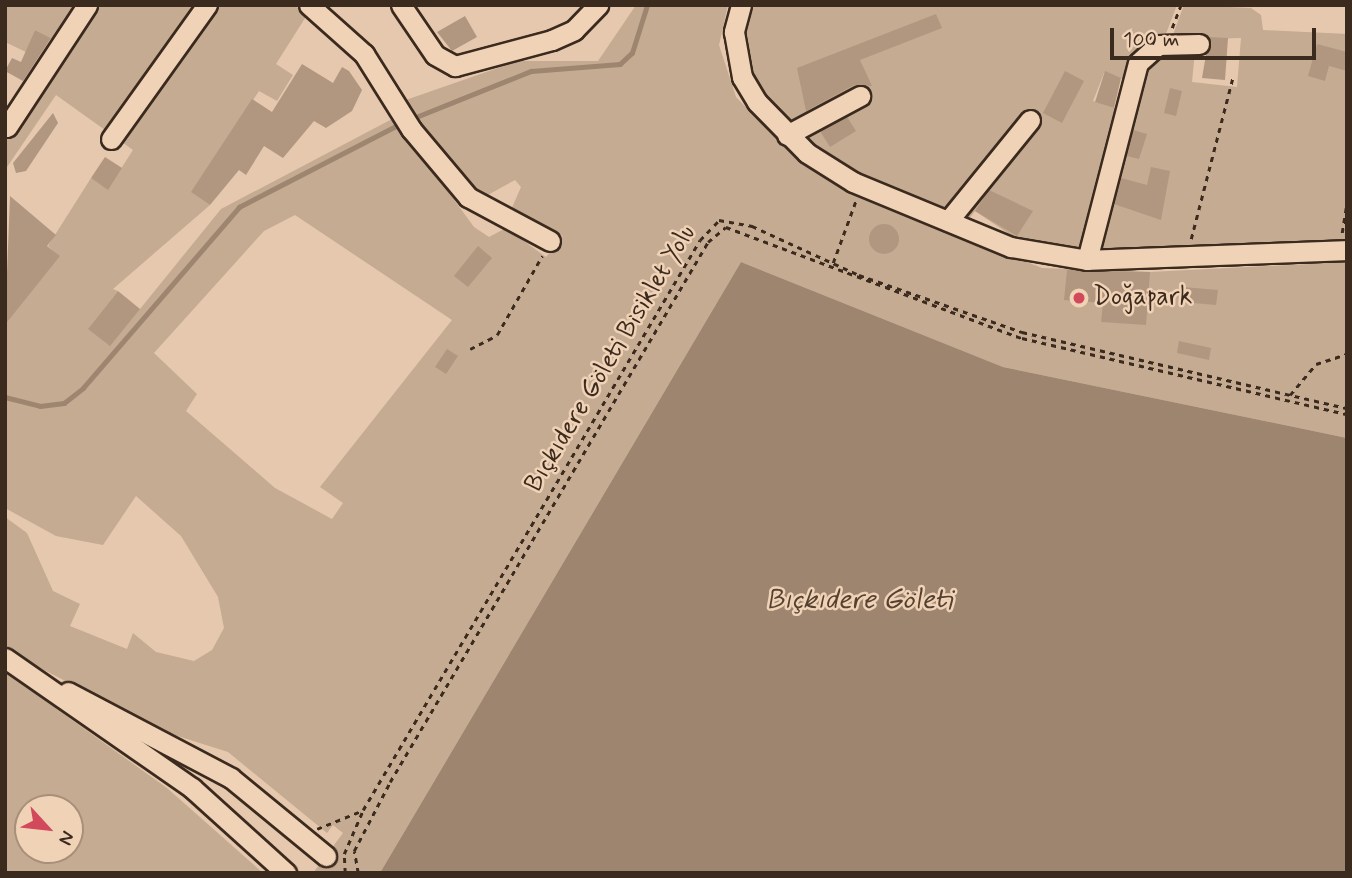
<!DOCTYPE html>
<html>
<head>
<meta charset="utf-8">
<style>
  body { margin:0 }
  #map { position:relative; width:1352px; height:878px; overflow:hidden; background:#e5c8ad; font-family:Mynerve,sans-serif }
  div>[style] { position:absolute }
  .green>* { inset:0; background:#c5ab92 }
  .water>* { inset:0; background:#9d8570 }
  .stream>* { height:4.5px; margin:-2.25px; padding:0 2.25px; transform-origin:2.25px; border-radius:2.25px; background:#9d8570 }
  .building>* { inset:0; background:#b19780 }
  .round { border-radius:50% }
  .path>* { height:2.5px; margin-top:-1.25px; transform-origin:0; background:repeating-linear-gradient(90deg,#3b2a1e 0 5px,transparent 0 10px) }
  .roads { filter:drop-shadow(2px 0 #3b2a1e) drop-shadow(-2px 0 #3b2a1e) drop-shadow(0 2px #3b2a1e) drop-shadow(0 -2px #3b2a1e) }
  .minor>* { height:19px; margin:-9.5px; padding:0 9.5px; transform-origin:9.5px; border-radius:9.5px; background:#f0d2b6 }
  .dots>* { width:19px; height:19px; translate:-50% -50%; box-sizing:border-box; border:4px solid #f0d2b6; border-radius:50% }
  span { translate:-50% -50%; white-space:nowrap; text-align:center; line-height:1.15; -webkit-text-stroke:5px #f0d2b6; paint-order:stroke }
  .poi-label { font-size:26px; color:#3b2a1e }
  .left { translate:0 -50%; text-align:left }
  .street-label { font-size:26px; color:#3b2a1e }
  .water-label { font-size:28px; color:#544132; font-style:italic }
  .frame { position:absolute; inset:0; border:7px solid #3b2a1e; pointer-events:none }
  .north { position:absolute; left:14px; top:794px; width:70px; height:70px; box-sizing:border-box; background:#f0d2b6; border:2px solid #a88f79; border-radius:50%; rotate:117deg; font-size:19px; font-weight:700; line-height:28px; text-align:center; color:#3b2a1e }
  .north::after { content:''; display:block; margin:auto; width:24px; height:32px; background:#d1495b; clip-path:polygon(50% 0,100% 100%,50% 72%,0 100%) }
  .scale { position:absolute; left:1110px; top:28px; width:206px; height:32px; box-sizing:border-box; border:4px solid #3b2a1e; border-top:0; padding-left:9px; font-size:21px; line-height:24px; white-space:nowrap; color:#3b2a1e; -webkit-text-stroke:5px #f0d2b6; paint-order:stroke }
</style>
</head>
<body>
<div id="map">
  <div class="green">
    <i style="clip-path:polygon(5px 5px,80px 5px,50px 45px,53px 39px,35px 30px,26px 52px,5px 42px)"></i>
    <i style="clip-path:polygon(evenodd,94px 5px,294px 5px,307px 15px,276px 64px,293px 75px,277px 101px,259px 91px,192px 192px,210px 205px,113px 289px,118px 291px,89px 328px,140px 309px,221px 209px,394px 118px,474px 227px,489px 237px,506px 228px,546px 257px,563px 236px,517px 219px,511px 210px,521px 187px,515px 180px,486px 196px,479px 192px,400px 102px,518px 61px,598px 61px,636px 5px,728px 5px,719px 45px,736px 97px,797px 160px,858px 196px,1042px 268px,1150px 272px,1347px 262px,1347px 438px,1003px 367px,741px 262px,380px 873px,313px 873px,343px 833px,333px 825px,327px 833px,228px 752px,165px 732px,5px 650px,5px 517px,27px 533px,53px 591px,80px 604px,70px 626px,127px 649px,133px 633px,156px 652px,194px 661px,212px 650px,224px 628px,218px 597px,181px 536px,136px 496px,103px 545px,56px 536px,5px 508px,5px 325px,59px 256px,48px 246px,91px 178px,108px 189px,133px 150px,56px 95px,5px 170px,5px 142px,94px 5px,295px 215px,452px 320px,320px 487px,343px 503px,332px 519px,275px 488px,186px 411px,197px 394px,154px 353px,264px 231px,295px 215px)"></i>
    <i style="clip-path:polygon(749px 5px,1177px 5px,1164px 39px,1126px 80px,1104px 73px,1093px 101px,1117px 109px,1084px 251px,1015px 238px,975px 211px,969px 219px,838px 164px,783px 120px,749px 75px,741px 31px)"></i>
    <i style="clip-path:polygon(1184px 5px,1251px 8px,1261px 15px,1263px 30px,1347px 34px,1347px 240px,1094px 251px,1150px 54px,1195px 51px,1192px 82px,1237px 87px,1241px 38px,1171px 40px)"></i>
    <i style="clip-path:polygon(evenodd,5px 672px,167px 788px,263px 873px,5px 873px,5px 672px,28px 808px,70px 808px,70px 850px,28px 850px,28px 808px)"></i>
  </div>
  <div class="water">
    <i style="clip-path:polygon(741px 262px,1003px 367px,1347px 438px,1347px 873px,380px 873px)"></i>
  </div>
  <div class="stream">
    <i style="left:411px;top:119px;width:129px;rotate:-21.8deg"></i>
    <i style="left:531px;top:71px;width:89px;rotate:-4.5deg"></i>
    <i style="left:620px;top:64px;width:16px;rotate:-43deg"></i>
    <i style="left:632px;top:53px;width:50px;rotate:-72.6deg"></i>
    <i style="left:5px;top:397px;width:36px;rotate:14deg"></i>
    <i style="left:40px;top:406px;width:24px;rotate:-7deg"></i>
    <i style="left:64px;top:403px;width:24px;rotate:-38deg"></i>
    <i style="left:83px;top:388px;width:239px;rotate:-49.2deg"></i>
    <i style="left:239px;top:207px;width:181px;rotate:-27.3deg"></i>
  </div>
  <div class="building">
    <i style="clip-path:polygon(936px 14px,942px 28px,860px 60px,872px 86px,854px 85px,806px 111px,797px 68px)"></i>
    <i style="clip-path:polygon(465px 16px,477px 37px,452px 51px,437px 32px)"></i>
    <i style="clip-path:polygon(35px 30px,51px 38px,23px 81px,5px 71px,12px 58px,21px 62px)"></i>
    <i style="clip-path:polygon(1209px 37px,1228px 38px,1225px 80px,1202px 78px)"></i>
    <i style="clip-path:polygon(1317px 44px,1347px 52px,1347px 71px,1329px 66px,1325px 81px,1308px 76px)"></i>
    <i style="clip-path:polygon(302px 64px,333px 83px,342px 67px,349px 71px,362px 90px,352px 111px,326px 128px,314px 121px,283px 158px,264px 146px,246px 175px,239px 170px,210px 205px,191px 192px,252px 99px,272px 112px)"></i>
    <i style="clip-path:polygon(1065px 71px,1084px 81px,1062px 123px,1043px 113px)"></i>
    <i style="clip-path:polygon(1105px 71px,1121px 78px,1114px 108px,1095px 102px)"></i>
    <i style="clip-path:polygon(1170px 88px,1182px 91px,1176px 116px,1164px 113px)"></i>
    <i style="clip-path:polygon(53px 113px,58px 123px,26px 171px,16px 173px,13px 163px)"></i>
    <i style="clip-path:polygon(847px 117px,856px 131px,830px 147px,820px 131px)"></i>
    <i style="clip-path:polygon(1133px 130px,1147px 134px,1139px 159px,1127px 156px)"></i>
    <i style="clip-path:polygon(105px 157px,122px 168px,108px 190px,91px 178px)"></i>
    <i style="clip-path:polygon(1151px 167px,1170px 171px,1161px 220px,1114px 204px,1121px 178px,1147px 185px)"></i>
    <i style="clip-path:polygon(989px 190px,1033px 211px,1017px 236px,975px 211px)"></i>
    <i style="clip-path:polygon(10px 196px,56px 235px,47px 246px,60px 256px,5px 325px)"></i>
    <i class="round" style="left:869px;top:224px;width:30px;height:30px"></i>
    <i style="clip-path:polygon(478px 246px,492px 258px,468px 287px,454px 276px)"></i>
    <i style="clip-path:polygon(1067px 270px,1150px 272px,1146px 325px,1101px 322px,1103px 303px,1064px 300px)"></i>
    <i style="clip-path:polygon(1183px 287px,1218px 290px,1216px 305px,1182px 302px)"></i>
    <i style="clip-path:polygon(118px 291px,140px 309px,110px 346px,88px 329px)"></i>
    <i style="clip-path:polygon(1179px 341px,1211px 348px,1209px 360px,1177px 353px)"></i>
    <i style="clip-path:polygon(447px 349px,458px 356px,446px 374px,435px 367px)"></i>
  </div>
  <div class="path">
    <i style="left:1172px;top:28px;width:25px;rotate:-69deg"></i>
    <i style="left:1342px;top:233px;width:33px;rotate:-81deg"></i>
    <i style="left:1191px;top:239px;width:167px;rotate:-75.5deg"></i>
    <i style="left:833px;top:263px;width:67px;rotate:-69.9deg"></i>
    <i style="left:470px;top:349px;width:30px;rotate:-27deg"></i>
    <i style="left:497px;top:335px;width:91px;rotate:-60.3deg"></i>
    <i style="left:1290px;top:395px;width:40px;rotate:-50deg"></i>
    <i style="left:1316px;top:364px;width:33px;rotate:-18deg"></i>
    <i style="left:317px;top:829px;width:48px;rotate:-22.2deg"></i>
    <i style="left:345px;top:873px;width:19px;rotate:-93deg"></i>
    <i style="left:344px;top:854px;width:48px;rotate:-66.6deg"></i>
    <i style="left:363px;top:810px;width:662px;rotate:-59.41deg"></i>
    <i style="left:700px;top:240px;width:28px;rotate:-46deg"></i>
    <i style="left:719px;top:220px;width:34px;rotate:10deg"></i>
    <i style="left:752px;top:226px;width:118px;rotate:24.6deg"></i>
    <i style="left:859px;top:275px;width:173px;rotate:19.3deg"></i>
    <i style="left:1022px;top:332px;width:334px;rotate:13.2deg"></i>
    <i style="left:358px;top:873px;width:22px;rotate:-100deg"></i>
    <i style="left:354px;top:851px;width:78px;rotate:-62.4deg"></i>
    <i style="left:390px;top:782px;width:627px;rotate:-59.51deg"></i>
    <i style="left:708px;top:242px;width:23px;rotate:-40deg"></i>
    <i style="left:726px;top:227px;width:316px;rotate:20.6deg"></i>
    <i style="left:1022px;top:338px;width:334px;rotate:13.2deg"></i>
  </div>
  <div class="roads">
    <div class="minor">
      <i style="left:309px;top:5px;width:74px;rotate:41.7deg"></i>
      <i style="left:364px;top:54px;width:89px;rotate:57.9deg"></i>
      <i style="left:411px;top:129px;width:89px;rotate:50deg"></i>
      <i style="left:468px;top:197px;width:93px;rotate:28.2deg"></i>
      <i style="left:401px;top:5px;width:60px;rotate:55.8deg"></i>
      <i style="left:435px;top:55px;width:23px;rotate:29deg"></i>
      <i style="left:455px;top:66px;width:100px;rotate:-15deg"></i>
      <i style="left:552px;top:40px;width:24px;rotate:-24deg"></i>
      <i style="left:574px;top:30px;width:35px;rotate:-46deg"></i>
      <i style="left:741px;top:5px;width:28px;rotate:105deg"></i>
      <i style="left:734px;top:32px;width:46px;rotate:79.9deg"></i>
      <i style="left:742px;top:77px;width:29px;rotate:59deg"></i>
      <i style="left:757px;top:102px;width:71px;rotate:45.6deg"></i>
      <i style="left:807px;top:153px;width:54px;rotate:32.2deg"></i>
      <i style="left:853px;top:182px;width:171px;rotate:22.4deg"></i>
      <i style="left:1011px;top:247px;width:77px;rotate:9.7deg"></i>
      <i style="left:1087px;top:260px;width:260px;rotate:-2.2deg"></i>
      <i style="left:7px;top:127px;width:146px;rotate:-56.7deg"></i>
      <i style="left:787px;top:135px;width:83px;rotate:-28.1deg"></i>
      <i style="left:111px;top:139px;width:165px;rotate:-54.4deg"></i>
      <i style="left:948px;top:221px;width:130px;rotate:-50.9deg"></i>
      <i style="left:1087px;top:260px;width:203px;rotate:-75.5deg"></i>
      <i style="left:1138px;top:63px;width:27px;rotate:-42deg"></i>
      <i style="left:1158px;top:45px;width:41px;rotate:-1.4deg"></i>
      <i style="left:5px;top:658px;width:228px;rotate:34.8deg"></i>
      <i style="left:192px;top:788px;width:127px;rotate:42.1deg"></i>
      <i style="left:68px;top:692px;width:184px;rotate:27.8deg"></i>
      <i style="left:231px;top:778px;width:123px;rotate:39.4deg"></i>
    </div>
  </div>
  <div class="dots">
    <i style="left:1079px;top:298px;background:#d1495b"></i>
  </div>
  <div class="poi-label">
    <span class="left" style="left:1093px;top:298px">Doğapark</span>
  </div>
  <div class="street-label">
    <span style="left:611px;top:359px;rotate:-59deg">Bıçkıdere Göleti Bisiklet Yolu</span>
  </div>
  <div class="water-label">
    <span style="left:859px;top:601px">Bıçkıdere Göleti</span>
  </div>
  <div class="frame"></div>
  <div class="north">N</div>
  <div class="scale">100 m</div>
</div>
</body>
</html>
